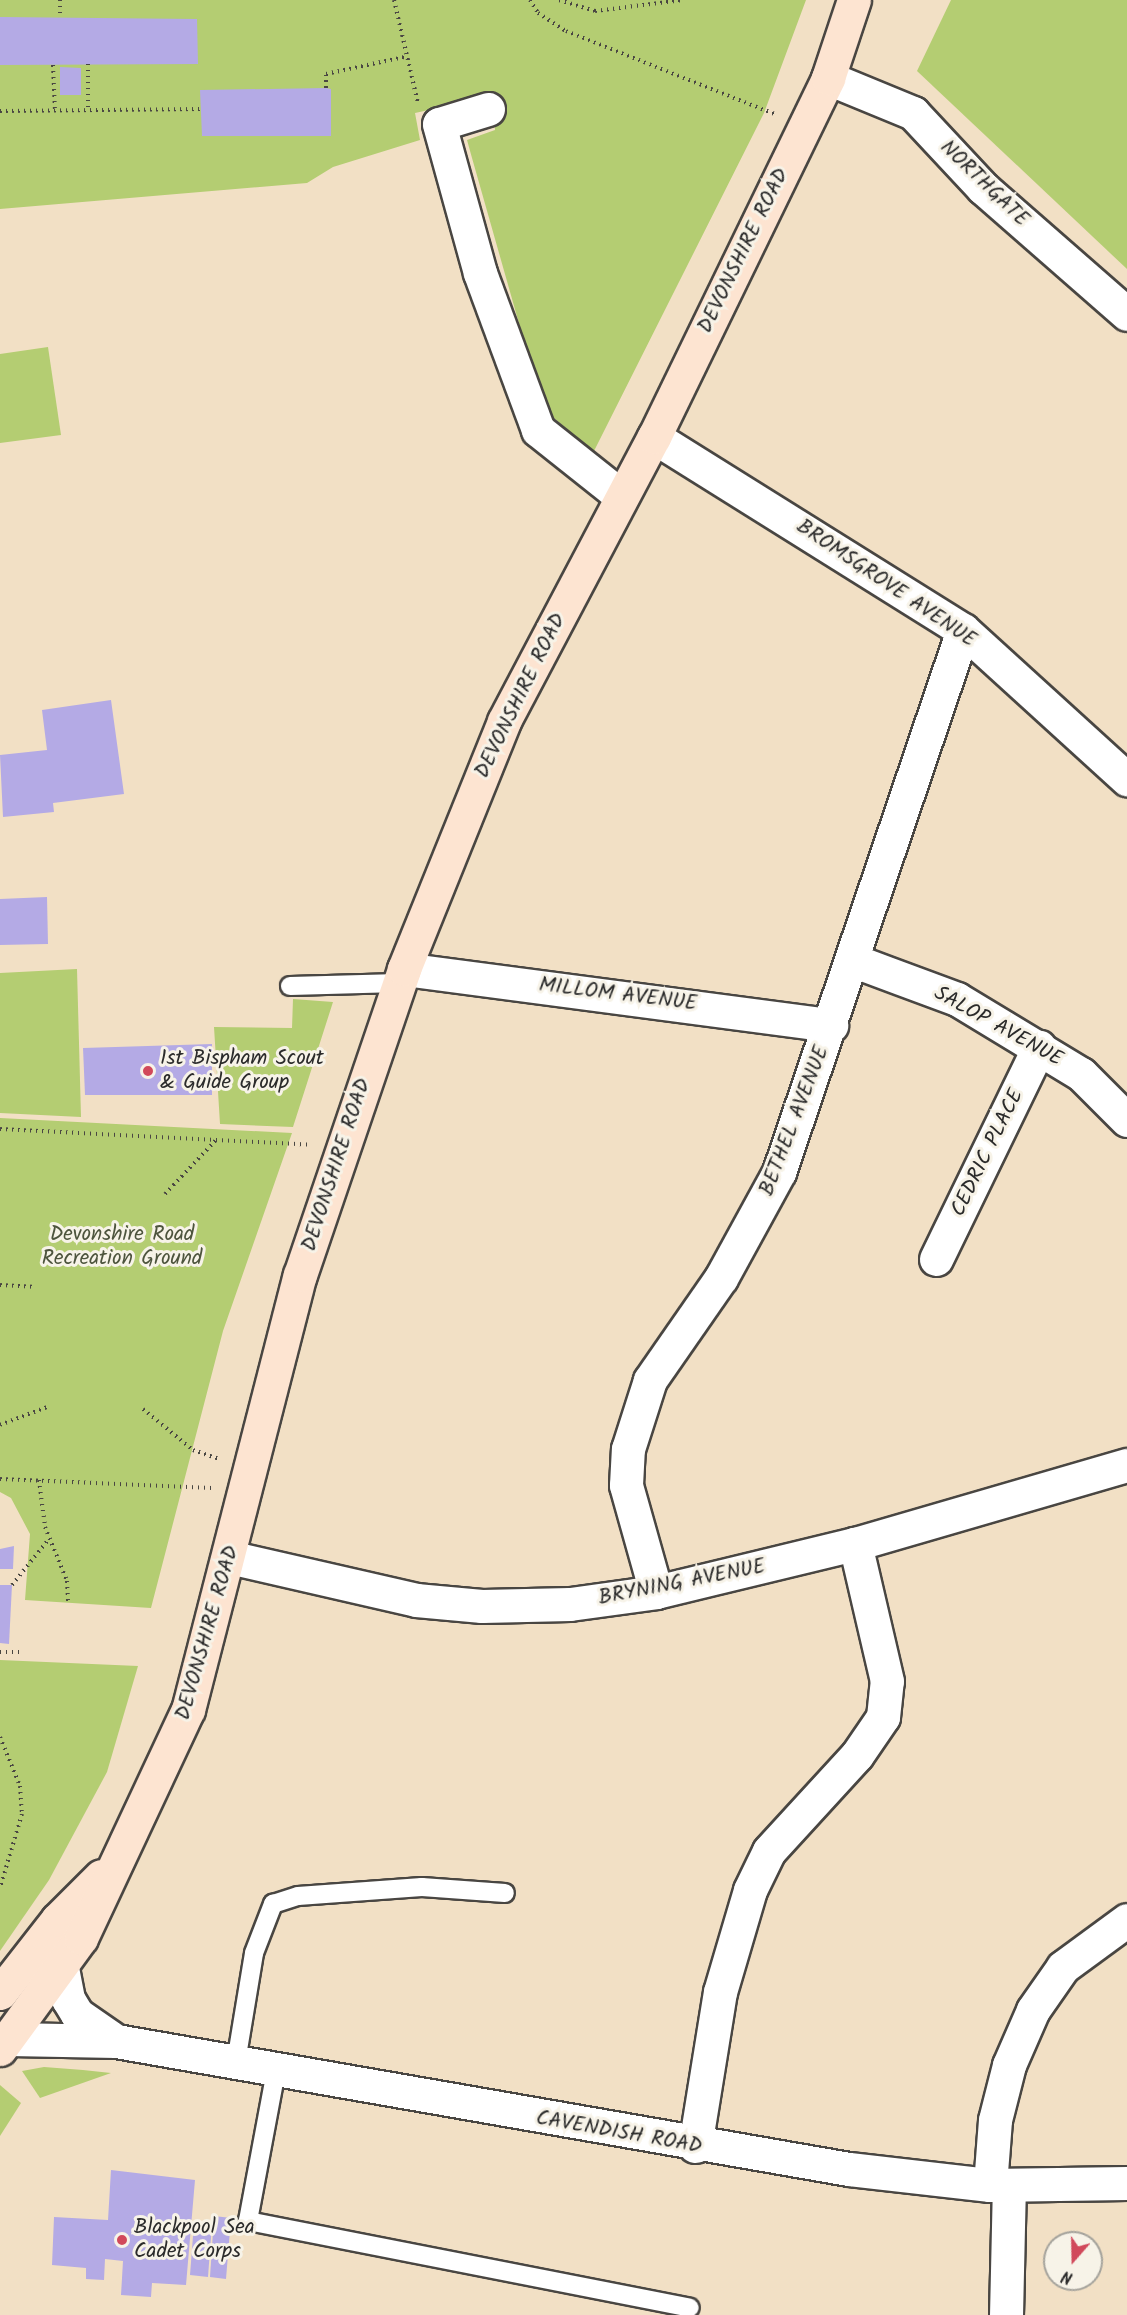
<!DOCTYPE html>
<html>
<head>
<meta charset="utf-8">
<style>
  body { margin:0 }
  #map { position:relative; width:1127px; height:2315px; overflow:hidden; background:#f2e0c5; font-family:Kalam,sans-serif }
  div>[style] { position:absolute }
  .green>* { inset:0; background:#b4cd72 }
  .building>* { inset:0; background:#b4aae5 }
  .path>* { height:4px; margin-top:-2px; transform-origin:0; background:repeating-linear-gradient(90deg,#494642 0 1.5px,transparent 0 6px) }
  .roads { filter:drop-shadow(2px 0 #494642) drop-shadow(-2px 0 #494642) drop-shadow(0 2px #494642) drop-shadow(0 -2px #494642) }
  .lane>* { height:18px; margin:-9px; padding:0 9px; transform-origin:9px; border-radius:9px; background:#fff }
  .street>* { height:33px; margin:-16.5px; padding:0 16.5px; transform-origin:16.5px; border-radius:16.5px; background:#fff }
  .secondary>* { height:33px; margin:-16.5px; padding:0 16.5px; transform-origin:16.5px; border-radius:16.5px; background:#fde4d1 }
  .dots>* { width:16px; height:16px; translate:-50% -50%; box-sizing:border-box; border:3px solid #f7f3e8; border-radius:50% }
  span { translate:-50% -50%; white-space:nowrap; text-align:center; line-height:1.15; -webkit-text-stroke:6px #f7f3e8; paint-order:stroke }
  .street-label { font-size:21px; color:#2b2b2b }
  .poi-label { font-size:21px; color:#2b2b2b }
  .left { translate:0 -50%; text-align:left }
  .park-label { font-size:21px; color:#4d543d }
  .north { position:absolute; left:1043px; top:2231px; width:60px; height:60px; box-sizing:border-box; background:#f7f3e8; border:2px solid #a5a39c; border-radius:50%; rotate:200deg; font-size:16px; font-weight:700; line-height:24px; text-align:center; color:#2b2b2b }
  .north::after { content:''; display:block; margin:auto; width:21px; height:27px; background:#d1495b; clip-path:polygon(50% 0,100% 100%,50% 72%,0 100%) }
</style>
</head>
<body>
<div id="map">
  <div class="green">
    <i style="clip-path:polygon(0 0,806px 0,764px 113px,593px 453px,543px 408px,472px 158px,467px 140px,495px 130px,493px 96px,415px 113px,420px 140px,333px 167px,307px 183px,0 209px)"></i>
    <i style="clip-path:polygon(951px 0,1127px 0,1127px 269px,917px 71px)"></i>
    <i style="clip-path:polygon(48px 347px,61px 435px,0 443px,0 354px)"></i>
    <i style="clip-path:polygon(77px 969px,81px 1117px,0 1113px,0 973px)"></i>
    <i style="clip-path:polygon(293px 999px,333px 1002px,293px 1127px,220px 1124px,214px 1027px,292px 1028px)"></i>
    <i style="clip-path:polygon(0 1118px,292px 1133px,223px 1331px,151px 1608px,25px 1600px,30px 1534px,11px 1498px,0 1492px)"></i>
    <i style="clip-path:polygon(0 1660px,138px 1666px,107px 1772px,49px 1880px,0 1951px)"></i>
    <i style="clip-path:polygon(44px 2067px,83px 2070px,111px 2073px,40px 2098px,22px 2071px)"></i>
    <i style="clip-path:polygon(0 2085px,21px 2103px,0 2136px)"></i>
  </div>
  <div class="building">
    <i style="clip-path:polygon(0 17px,197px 19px,198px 64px,0 65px)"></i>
    <i style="clip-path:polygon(60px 67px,81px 68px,81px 95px,60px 95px)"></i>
    <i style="clip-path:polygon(326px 88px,331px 89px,331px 136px,202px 136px,200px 90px)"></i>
    <i style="clip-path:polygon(111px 700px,124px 794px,53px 803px,54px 812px,3px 817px,0 755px,47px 750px,42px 710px)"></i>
    <i style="clip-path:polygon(47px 897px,48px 944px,0 945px,0 899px)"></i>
    <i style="clip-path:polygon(212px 1044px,212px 1095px,85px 1095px,83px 1048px)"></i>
    <i style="clip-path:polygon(14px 1546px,13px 1569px,0 1569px,0 1549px)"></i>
    <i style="clip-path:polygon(0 1585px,12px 1585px,9px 1644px,0 1643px)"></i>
    <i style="clip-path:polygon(111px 2170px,195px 2180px,186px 2285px,152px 2283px,151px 2297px,121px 2295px,123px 2261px,105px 2259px,104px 2280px,86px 2279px,86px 2268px,52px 2265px,54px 2217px,108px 2220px)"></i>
    <i style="clip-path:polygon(214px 2216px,231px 2218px,226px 2279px,210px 2277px)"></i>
    <i style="clip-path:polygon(194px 2223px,212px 2224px,208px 2277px,190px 2275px)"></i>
  </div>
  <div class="path">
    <i style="left:60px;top:0;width:18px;rotate:90deg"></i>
    <i style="left:394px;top:0;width:106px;rotate:76.9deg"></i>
    <i style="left:530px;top:0;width:15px;rotate:58deg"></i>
    <i style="left:538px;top:13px;width:33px;rotate:33deg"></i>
    <i style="left:566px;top:31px;width:225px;rotate:21.7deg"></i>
    <i style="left:559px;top:0;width:38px;rotate:17deg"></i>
    <i style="left:595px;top:11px;width:89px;rotate:-7.1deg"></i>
    <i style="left:88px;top:64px;width:46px;rotate:90deg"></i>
    <i style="left:53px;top:65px;width:45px;rotate:87.5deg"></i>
    <i style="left:326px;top:88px;width:14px;rotate:-90deg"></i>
    <i style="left:326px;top:74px;width:80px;rotate:-12.3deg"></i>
    <i style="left:0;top:111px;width:201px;rotate:-0.6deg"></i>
    <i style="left:0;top:1129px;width:312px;rotate:2.9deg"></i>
    <i style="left:165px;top:1194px;width:74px;rotate:-46.6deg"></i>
    <i style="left:0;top:1285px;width:33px;rotate:3deg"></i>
    <i style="left:143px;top:1409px;width:65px;rotate:39.4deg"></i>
    <i style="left:193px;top:1450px;width:28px;rotate:19deg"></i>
    <i style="left:0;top:1425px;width:53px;rotate:-20.8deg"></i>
    <i style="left:0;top:1479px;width:212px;rotate:2.4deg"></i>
    <i style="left:39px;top:1480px;width:47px;rotate:82.7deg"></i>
    <i style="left:45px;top:1527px;width:58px;rotate:67.8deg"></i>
    <i style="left:67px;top:1581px;width:21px;rotate:87deg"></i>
    <i style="left:12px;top:1585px;width:58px;rotate:-51.3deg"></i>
    <i style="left:0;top:1652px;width:22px"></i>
    <i style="left:0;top:1737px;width:53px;rotate:67.8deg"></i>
    <i style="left:20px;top:1786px;width:28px;rotate:86deg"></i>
    <i style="left:22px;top:1814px;width:77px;rotate:106.6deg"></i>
  </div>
  <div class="roads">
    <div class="lane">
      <i style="left:290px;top:986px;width:109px;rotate:-1.6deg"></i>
      <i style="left:236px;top:2062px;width:110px;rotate:-80.6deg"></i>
      <i style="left:254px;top:1953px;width:53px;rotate:-68.8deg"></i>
      <i style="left:273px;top:1904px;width:26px;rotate:-18deg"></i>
      <i style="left:298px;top:1896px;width:124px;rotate:-4.2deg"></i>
      <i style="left:422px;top:1887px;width:83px;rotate:4.1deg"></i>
      <i style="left:276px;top:2071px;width:153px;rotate:100.6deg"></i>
      <i style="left:248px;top:2221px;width:450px;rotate:11.1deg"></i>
    </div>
    <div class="street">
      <i style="left:828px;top:78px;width:92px;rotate:22.4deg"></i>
      <i style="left:913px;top:113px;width:103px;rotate:47deg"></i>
      <i style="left:983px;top:188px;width:191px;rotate:41.2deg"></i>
      <i style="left:488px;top:109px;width:51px;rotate:163deg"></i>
      <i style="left:439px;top:124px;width:155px;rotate:74.6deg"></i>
      <i style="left:480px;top:273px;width:167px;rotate:69.7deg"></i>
      <i style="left:538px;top:430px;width:106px;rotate:38.5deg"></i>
      <i style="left:654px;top:437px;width:364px;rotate:32deg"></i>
      <i style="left:963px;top:630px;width:222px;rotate:42.3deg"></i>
      <i style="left:852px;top:960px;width:112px;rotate:20.4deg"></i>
      <i style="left:957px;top:999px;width:145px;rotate:31.2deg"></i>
      <i style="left:1081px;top:1074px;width:65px;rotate:45deg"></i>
      <i style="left:404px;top:969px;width:431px;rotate:7.5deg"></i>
      <i style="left:936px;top:1259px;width:236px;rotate:-64.1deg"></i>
      <i style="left:229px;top:1557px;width:192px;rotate:12.9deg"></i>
      <i style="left:416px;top:1600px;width:66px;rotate:5.2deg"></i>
      <i style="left:482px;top:1606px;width:88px;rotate:-1.3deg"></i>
      <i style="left:570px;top:1604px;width:87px;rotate:-7.9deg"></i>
      <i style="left:656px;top:1592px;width:205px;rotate:-13.6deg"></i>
      <i style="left:855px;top:1544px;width:283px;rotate:-16.2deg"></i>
      <i style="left:656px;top:1592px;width:111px;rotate:-105.7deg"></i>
      <i style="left:626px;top:1485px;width:36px;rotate:-87deg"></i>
      <i style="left:628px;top:1449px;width:72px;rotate:-72.3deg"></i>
      <i style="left:650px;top:1380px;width:124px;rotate:-55.2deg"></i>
      <i style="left:721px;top:1278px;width:121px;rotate:-61.3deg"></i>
      <i style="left:779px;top:1172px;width:572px;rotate:-71.25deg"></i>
      <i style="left:62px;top:1968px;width:32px;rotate:79deg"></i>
      <i style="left:68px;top:1999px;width:17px;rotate:59deg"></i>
      <i style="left:77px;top:2014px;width:47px;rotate:34.7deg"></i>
      <i style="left:9px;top:2039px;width:107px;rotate:1.1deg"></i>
      <i style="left:116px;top:2041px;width:744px;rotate:9.91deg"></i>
      <i style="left:849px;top:2169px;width:142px;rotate:6.5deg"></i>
      <i style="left:990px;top:2185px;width:137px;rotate:-0.8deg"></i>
      <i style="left:695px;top:2146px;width:156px;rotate:-80.8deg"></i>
      <i style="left:720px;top:1992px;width:106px;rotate:-73.6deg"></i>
      <i style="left:750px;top:1890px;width:43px;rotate:-64deg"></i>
      <i style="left:769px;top:1851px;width:130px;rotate:-47.5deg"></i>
      <i style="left:857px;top:1755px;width:46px;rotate:-55.6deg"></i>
      <i style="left:883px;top:1717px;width:36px;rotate:-84deg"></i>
      <i style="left:887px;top:1681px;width:141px;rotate:-103.1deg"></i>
      <i style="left:990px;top:2185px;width:65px;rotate:-85.6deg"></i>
      <i style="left:995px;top:2120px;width:57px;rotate:-75.7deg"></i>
      <i style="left:1009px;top:2065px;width:60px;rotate:-66.4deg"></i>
      <i style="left:1033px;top:2010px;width:52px;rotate:-55.1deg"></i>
      <i style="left:1063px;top:1967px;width:79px;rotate:-36.3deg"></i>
      <i style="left:1006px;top:2315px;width:130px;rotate:-88.7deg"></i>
    </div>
    <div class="secondary">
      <i style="left:0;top:1993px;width:93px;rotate:-52deg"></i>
      <i style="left:57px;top:1920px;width:62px;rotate:-45deg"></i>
      <i style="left:0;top:2049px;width:137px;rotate:-53.9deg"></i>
      <i style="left:81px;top:1938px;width:252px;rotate:-64.9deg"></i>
      <i style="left:188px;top:1710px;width:449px;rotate:-75.6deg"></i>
      <i style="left:300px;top:1275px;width:323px;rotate:-71.2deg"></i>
      <i style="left:404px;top:969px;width:267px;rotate:-68deg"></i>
      <i style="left:504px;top:721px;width:321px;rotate:-62.2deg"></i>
      <i style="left:654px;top:437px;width:399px;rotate:-64.1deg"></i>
      <i style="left:828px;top:78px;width:82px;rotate:-71.6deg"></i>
    </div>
  </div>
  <div class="dots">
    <i style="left:148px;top:1071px;background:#d1495b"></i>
    <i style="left:122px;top:2240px;background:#d1495b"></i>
  </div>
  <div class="street-label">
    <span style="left:984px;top:184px;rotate:44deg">NORTHGATE</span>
    <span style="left:744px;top:251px;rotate:-64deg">DEVONSHIRE ROAD</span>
    <span style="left:886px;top:584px;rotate:34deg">BROMSGROVE AVENUE</span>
    <span style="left:521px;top:696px;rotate:-64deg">DEVONSHIRE ROAD</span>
    <span style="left:618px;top:995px;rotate:7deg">MILLOM AVENUE</span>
    <span style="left:998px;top:1027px;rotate:29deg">SALOP AVENUE</span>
    <span style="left:795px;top:1121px;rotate:-69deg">BETHEL AVENUE</span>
    <span style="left:988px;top:1153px;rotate:-64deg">CEDRIC PLACE</span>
    <span style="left:337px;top:1165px;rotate:-72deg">DEVONSHIRE ROAD</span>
    <span style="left:682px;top:1583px;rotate:-11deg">BRYNING AVENUE</span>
    <span style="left:208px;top:1633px;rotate:-74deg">DEVONSHIRE ROAD</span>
    <span style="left:619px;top:2133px;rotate:10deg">CAVENDISH ROAD</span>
  </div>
  <div class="poi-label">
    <span class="left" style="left:160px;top:1071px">1st Bispham Scout<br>&amp; Guide Group</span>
    <span class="left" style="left:134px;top:2240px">Blackpool Sea<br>Cadet Corps</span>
  </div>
  <div class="park-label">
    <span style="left:122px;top:1247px">Devonshire Road<br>Recreation Ground</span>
  </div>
  <div class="north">N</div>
</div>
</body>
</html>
